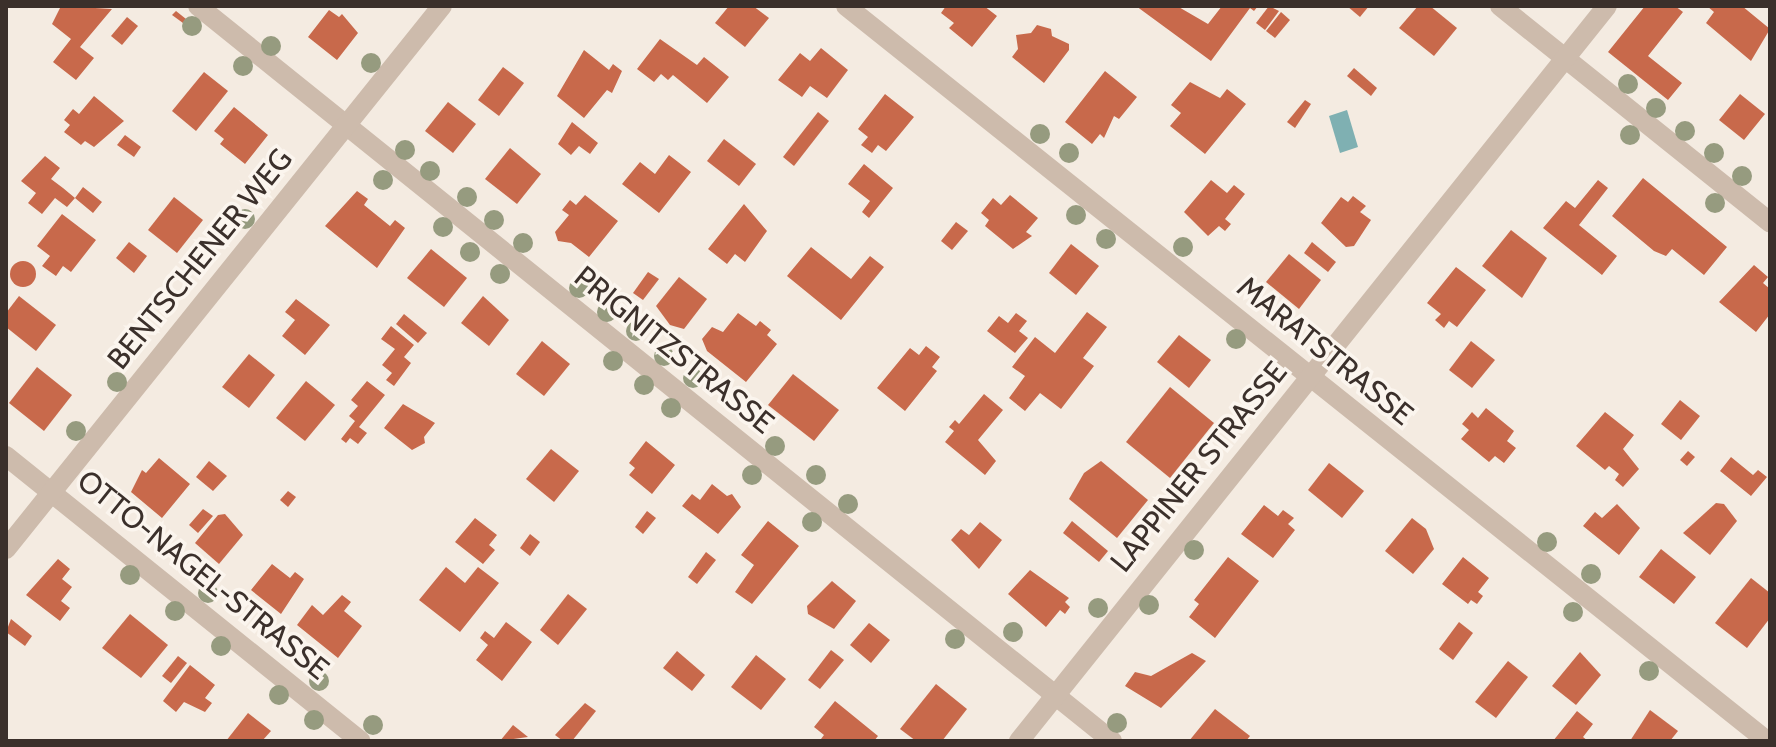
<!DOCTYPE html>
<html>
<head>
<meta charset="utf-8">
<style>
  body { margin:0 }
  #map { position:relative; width:1776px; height:747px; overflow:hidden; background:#f4ebe1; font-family:Cabin,sans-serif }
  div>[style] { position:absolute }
  .water>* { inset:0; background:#7fb0b2 }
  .building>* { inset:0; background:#c8694b }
  .round { border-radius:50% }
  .minor>* { height:20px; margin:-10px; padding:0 10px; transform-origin:10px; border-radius:10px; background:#cdbbac }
  .tertiary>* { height:20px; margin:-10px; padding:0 10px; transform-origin:10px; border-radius:10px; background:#cdbbac }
  .trees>* { width:20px; height:20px; margin:-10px; border-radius:50%; background:#969b7f }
  span { translate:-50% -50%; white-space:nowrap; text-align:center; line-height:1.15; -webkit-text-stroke:7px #fbf5ee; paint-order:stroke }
  .street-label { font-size:30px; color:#3b302b }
  .frame { position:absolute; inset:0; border:8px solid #3b302b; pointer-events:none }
</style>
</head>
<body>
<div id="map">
  <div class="water">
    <i style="clip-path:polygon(1347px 110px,1358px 147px,1340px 153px,1329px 116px)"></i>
  </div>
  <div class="building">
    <i style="clip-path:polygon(61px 6px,112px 9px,80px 47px,94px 58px,76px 80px,53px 62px,71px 39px,52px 24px)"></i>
    <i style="clip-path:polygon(729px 6px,753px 6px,769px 18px,745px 47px,715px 23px)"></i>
    <i style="clip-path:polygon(946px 6px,984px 6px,997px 16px,972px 47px,949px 28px,954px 23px,941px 13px)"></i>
    <i style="clip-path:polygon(1136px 6px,1177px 6px,1208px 24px,1222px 6px,1258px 6px,1254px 11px,1250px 8px,1211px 61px)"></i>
    <i style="clip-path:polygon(1269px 6px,1279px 11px,1265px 30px,1256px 23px)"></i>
    <i style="clip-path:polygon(1347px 6px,1369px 6px,1360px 17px)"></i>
    <i style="clip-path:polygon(1418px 6px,1430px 6px,1457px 28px,1434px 56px,1399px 28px)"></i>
    <i style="clip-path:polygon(1645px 6px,1675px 6px,1683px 12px,1648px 56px,1682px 83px,1668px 100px,1608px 52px)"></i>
    <i style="clip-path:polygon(1707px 6px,1742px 6px,1770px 29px,1751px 61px,1706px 23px,1714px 12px)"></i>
    <i style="clip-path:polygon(329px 10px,339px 17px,342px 14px,358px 33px,337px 60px,308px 37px)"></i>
    <i style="clip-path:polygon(176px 11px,186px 19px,183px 23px,172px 15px)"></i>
    <i style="clip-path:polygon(1281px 12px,1290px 20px,1275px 38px,1266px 31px)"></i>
    <i style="clip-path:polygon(127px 17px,138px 26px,122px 45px,111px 36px)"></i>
    <i style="clip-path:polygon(1037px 25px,1051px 29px,1052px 36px,1069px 44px,1069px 50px,1044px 83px,1012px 57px,1018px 49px,1016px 35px,1031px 33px)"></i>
    <i style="clip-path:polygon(660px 39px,697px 65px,704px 57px,729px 77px,707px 103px,673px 75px,668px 80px,661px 74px,654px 82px,637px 69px)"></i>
    <i style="clip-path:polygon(821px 48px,848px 70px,827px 98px,810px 86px,802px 97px,778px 80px,800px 53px,810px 61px)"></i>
    <i style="clip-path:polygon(584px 50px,609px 70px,613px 64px,622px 71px,612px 93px,607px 90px,584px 118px,557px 96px)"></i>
    <i style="clip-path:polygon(503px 67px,524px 83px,499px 116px,478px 100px)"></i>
    <i style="clip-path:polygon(1354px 68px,1377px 88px,1371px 96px,1347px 76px)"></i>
    <i style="clip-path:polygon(1105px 71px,1137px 97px,1119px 119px,1114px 116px,1104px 138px,1100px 134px,1092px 144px,1065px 122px)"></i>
    <i style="clip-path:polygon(204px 72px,228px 91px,196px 131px,172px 111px)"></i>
    <i style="clip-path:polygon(1190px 82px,1220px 98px,1227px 89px,1246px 104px,1205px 154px,1170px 126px,1181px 113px,1171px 105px)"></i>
    <i style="clip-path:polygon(885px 94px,914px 117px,886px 151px,878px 145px,872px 153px,861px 145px,868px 137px,858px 129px)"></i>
    <i style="clip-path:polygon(1740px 94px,1765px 114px,1744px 140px,1719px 120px)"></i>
    <i style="clip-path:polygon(94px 96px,124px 121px,94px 147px,85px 141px,81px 145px,64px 132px,70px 125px,64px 120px,73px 109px,79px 114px)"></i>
    <i style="clip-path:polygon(1305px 100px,1311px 104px,1295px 128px,1287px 122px)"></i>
    <i style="clip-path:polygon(448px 102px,476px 124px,453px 153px,425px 131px)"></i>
    <i style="clip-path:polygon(234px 107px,268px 135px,245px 164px,220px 144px,224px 139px,214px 131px)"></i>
    <i style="clip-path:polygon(818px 112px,829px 121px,794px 166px,783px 157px)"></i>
    <i style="clip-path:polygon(572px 122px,598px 143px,590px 154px,579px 146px,571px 155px,558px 144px)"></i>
    <i style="clip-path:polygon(125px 135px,141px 147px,134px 157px,117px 145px)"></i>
    <i style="clip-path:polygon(724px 139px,756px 164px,739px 186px,707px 161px)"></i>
    <i style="clip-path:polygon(510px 148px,541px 174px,517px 204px,485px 179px)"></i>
    <i style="clip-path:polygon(669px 155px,691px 172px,659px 213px,622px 184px,640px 162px,655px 174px)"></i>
    <i style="clip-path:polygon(45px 156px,60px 168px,51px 179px,63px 188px,75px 198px,83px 187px,102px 202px,93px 213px,75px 198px,67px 207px,55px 198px,42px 214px,28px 203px,36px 193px,21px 181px)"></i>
    <i style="clip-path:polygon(864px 164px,893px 188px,869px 218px,862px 212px,870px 201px,848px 184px)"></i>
    <i style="clip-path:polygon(1643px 178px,1727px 247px,1704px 275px,1672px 249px,1666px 256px,1654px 251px,1612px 216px)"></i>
    <i style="clip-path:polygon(1211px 180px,1227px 193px,1234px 185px,1245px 194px,1225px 219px,1231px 224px,1225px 231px,1219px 226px,1208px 236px,1184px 212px)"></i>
    <i style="clip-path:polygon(1598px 180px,1608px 188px,1579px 225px,1617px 256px,1602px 275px,1543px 228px,1566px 201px,1575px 208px)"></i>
    <i style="clip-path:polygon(357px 191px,368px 199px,364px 205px,390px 226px,395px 220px,405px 228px,377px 268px,325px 226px)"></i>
    <i style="clip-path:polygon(585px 195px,618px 221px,589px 257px,571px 243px,558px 241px,555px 232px,569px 215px,562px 210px,570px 200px,576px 205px)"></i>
    <i style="clip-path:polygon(1010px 195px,1038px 218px,1026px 232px,1032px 236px,1013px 249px,985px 226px,989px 220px,981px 213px,993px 198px,1001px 205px)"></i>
    <i style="clip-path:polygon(1353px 196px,1366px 206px,1360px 212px,1371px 220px,1354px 246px,1346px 247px,1321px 223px,1341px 197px,1348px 202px)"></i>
    <i style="clip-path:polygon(174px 197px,203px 220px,177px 253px,148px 230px)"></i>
    <i style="clip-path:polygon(744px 204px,767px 231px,745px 262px,735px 254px,727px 264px,708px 249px)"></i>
    <i style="clip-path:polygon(62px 214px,96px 240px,71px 272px,63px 266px,56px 276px,42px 266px,50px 256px,37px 246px)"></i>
    <i style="clip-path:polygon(956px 222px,968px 231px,952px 250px,941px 241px)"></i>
    <i style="clip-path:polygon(1511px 230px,1547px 258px,1522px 298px,1482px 266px)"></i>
    <i style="clip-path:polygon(129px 242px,147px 256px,134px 273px,116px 258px)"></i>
    <i style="clip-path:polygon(1312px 242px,1336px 262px,1328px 272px,1304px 253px)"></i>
    <i style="clip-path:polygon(1071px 244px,1099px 266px,1076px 295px,1049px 273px)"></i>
    <i style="clip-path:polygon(811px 247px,851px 279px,870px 256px,884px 267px,841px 320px,787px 276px)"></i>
    <i style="clip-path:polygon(431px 249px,467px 278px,444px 307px,407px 278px)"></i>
    <i style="clip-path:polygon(1289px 254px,1321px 280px,1299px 309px,1266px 282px)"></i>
    <i class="round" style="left:10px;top:261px;width:26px;height:26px"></i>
    <i style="clip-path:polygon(1754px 265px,1768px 277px,1763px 283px,1770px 289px,1770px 314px,1756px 332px,1719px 302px)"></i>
    <i style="clip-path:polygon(1456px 267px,1486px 290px,1457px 327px,1449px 321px,1444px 328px,1435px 320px,1441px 314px,1427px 303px)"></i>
    <i style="clip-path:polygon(648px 272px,659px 279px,643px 300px,633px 293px)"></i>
    <i style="clip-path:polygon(679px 277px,707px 299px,684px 329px,670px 325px,656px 306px)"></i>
    <i style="clip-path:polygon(19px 296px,56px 325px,36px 351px,6px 327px,6px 313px)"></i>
    <i style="clip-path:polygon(483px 296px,509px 320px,489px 346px,461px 323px)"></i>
    <i style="clip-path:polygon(296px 299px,330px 325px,305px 355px,282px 336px,295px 320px,285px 312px)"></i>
    <i style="clip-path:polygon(1087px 312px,1107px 327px,1083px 358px,1094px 366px,1061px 409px,1040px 393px,1025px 411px,1009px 398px,1025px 376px,1012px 367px,1035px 337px,1055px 353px)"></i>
    <i style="clip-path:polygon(738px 313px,756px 326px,760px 321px,771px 330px,767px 335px,777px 344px,746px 382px,707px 351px,702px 339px,712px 327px,723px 332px)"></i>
    <i style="clip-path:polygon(1016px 313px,1027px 321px,1019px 331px,1028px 338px,1015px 353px,987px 331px,999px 316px,1008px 323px)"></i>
    <i style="clip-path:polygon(404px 314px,427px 333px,418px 343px,396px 324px)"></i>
    <i style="clip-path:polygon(391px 326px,414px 345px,404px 357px,411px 363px,394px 386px,386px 380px,392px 373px,382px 365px,395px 349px,381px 339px)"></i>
    <i style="clip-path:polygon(1179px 335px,1211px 360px,1189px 388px,1157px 362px)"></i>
    <i style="clip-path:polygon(542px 341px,570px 364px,544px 396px,516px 374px)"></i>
    <i style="clip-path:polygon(1471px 341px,1495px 360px,1472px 388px,1449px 370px)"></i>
    <i style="clip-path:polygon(926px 346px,940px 357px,932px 367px,937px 371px,905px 411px,877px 388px,910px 348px,919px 355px)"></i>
    <i style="clip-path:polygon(249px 354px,275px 375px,249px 408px,222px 387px)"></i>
    <i style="clip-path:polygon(37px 367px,72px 395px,44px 431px,9px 403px)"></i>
    <i style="clip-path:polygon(793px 374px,839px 410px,814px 441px,768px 405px)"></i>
    <i style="clip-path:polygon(306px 381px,335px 405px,305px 441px,276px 418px)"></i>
    <i style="clip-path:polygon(367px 381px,385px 395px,359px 427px,367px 433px,358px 444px,350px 438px,346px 443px,341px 439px,355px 421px,349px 416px,358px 406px,351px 400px)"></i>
    <i style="clip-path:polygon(1170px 387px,1214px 423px,1170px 478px,1126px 442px)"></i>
    <i style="clip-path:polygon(984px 394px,1003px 410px,978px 440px,996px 461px,985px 475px,945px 442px,954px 431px,949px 427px,955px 420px,959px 424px)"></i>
    <i style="clip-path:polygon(1680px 400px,1700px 416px,1681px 440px,1661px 424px)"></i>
    <i style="clip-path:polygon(403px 404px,435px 423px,424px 437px,425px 443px,412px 450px,384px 428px)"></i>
    <i style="clip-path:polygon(1486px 408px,1514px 431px,1507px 441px,1516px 448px,1504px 463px,1495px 456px,1489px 462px,1461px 439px,1469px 430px,1462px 424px,1472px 412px,1478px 418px)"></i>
    <i style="clip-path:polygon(1605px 412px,1634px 435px,1623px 449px,1639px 469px,1623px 487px,1615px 480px,1619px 474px,1609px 466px,1605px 470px,1576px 446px)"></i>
    <i style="clip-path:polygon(646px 441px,675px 465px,652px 494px,629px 475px,635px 468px,629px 463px)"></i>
    <i style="clip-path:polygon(551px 449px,579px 471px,554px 502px,526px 479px)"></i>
    <i style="clip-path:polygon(1688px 451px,1695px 457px,1687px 466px,1680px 460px)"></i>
    <i style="clip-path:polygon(1731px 457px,1753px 475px,1758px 470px,1767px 477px,1751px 496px,1720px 471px)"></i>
    <i style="clip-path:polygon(159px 458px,190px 484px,162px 518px,131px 492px,142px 470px,146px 473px)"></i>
    <i style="clip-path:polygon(209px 461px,227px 476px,213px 491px,196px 477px)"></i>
    <i style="clip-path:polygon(1101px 461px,1148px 500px,1117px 538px,1069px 499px,1084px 473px)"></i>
    <i style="clip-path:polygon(1329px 463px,1364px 491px,1342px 518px,1308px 490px)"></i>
    <i style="clip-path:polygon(712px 484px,727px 496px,732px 494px,741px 507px,718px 534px,682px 506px,692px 494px,700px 500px)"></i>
    <i style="clip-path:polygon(288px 491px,296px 497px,288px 507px,280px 500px)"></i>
    <i style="clip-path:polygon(1716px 503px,1724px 504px,1737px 521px,1710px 555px,1683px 533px)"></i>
    <i style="clip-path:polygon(1617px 504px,1640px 528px,1619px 555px,1583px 526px,1595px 512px,1602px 518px)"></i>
    <i style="clip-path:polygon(1264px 505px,1278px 516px,1283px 510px,1294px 518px,1288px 524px,1295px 530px,1273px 558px,1241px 534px)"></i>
    <i style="clip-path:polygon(203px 509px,213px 516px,198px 533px,189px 525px)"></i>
    <i style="clip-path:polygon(647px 511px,656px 518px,643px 534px,635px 527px)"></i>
    <i style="clip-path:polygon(225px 514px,243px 535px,219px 564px,195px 543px,218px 515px)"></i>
    <i style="clip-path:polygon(475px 518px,497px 535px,489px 545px,495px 550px,483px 564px,455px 542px)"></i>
    <i style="clip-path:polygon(1412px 518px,1426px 529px,1434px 549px,1413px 574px,1385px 551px)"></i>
    <i style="clip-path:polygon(768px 521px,799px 546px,752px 604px,735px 592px,754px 565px,741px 555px)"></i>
    <i style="clip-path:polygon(1072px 521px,1108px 551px,1099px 562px,1063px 533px)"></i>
    <i style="clip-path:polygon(980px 522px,1002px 540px,979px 569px,951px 540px,961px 529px,969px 535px)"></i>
    <i style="clip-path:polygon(530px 534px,540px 542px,530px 556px,520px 548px)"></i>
    <i style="clip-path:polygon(1661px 549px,1696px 577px,1674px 604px,1639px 577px)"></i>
    <i style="clip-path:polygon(706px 552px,716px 560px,697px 584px,688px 577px)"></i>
    <i style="clip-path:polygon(1228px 557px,1259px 581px,1215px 638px,1189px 617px,1199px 604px,1194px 600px)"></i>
    <i style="clip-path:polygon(1463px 557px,1489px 578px,1478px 592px,1483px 596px,1477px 604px,1471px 600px,1468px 604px,1442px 584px)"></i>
    <i style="clip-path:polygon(58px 559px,70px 569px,62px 579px,72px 587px,61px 601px,70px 608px,60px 621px,26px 595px)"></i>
    <i style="clip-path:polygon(272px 564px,290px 578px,295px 572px,304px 579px,281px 614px,251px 590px)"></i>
    <i style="clip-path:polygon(446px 567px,465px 583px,478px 567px,499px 583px,460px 632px,419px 600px)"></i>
    <i style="clip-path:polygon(1030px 570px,1069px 598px,1065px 602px,1070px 607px,1065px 614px,1060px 610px,1046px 627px,1008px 594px)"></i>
    <i style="clip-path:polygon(1751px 578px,1770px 593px,1770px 618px,1747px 648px,1715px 623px)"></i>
    <i style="clip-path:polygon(832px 581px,856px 601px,834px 629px,808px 614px,807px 606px)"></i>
    <i style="clip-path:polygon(568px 594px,587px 609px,558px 645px,540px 630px)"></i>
    <i style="clip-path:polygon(342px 595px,351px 602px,344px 611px,362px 626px,338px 658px,297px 625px,312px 605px,323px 615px)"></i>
    <i style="clip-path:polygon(130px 614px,168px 645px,141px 678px,102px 648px)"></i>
    <i style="clip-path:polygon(11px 619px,32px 636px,25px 646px,6px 632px)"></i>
    <i style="clip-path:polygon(506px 622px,532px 642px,502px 681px,476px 660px,488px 645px,480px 638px,485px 631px,494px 638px)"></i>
    <i style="clip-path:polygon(1459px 622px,1473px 633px,1453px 660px,1439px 649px)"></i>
    <i style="clip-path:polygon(869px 623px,890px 640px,871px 663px,850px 645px)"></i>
    <i style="clip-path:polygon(831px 650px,844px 660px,820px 689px,808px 680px)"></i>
    <i style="clip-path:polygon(677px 651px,705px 675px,692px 691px,663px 668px)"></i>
    <i style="clip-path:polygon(1580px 652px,1601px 675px,1576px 705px,1552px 686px)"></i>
    <i style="clip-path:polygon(1192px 653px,1206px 661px,1161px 708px,1125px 686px,1135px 672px,1151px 676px)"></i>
    <i style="clip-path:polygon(756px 655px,786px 679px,761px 710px,731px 687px)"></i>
    <i style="clip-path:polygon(178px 656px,187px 663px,171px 683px,162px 676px)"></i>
    <i style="clip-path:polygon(1508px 661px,1528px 677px,1496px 718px,1475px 702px)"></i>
    <i style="clip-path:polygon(190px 665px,215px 685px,205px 698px,212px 703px,205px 712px,184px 702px,176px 712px,163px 701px)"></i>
    <i style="clip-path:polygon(936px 684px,967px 709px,942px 741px,916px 741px,900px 729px)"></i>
    <i style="clip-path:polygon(835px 701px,878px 736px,874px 741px,821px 739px,824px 735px,814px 727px)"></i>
    <i style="clip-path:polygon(585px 703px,596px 711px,572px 741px,563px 741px,555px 735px)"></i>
    <i style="clip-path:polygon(1215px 709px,1250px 736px,1246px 741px,1189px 741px)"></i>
    <i style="clip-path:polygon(1650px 710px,1678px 731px,1670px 741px,1630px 741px)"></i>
    <i style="clip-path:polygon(1577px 711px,1593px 724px,1583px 737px,1588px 741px,1553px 741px)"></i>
    <i style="clip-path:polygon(248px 713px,271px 731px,262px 741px,226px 741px)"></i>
    <i style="clip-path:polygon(513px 725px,528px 737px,500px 741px)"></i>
  </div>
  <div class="minor">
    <i style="left:198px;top:6px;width:1173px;rotate:38.8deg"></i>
    <i style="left:846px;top:6px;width:1178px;rotate:38.59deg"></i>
    <i style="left:1500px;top:6px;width:346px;rotate:38.7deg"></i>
    <i style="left:6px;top:456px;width:455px;rotate:38.8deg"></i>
    <i style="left:1019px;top:741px;width:941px;rotate:-51.34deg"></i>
  </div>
  <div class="tertiary">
    <i style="left:6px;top:549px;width:696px;rotate:-51.24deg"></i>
  </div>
  <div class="trees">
    <i style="left:192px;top:26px"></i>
    <i style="left:271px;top:46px"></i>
    <i style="left:371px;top:63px"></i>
    <i style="left:243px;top:66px"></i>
    <i style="left:1628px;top:84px"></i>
    <i style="left:1656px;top:108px"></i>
    <i style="left:1685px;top:131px"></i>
    <i style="left:1040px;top:134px"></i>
    <i style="left:1630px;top:135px"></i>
    <i style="left:405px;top:150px"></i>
    <i style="left:1069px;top:153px"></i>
    <i style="left:1714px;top:153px"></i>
    <i style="left:430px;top:171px"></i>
    <i style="left:1742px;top:176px"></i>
    <i style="left:383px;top:180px"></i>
    <i style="left:467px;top:197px"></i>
    <i style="left:1715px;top:203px"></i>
    <i style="left:1076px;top:215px"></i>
    <i style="left:245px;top:219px"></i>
    <i style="left:494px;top:220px"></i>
    <i style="left:443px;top:227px"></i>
    <i style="left:1106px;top:239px"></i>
    <i style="left:523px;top:243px"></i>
    <i style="left:1183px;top:247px"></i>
    <i style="left:470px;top:252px"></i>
    <i style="left:500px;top:274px"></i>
    <i style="left:579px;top:288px"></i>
    <i style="left:607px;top:312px"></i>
    <i style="left:636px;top:331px"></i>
    <i style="left:1236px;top:339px"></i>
    <i style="left:664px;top:356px"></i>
    <i style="left:613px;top:361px"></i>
    <i style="left:693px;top:378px"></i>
    <i style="left:117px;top:382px"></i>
    <i style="left:644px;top:385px"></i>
    <i style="left:671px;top:408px"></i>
    <i style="left:76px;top:431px"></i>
    <i style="left:775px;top:446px"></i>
    <i style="left:752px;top:475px"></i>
    <i style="left:816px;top:475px"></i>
    <i style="left:848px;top:504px"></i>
    <i style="left:812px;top:522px"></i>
    <i style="left:1547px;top:542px"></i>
    <i style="left:1194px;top:550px"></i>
    <i style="left:1591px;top:574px"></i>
    <i style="left:130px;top:575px"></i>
    <i style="left:208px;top:593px"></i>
    <i style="left:1149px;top:605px"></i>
    <i style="left:1098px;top:608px"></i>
    <i style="left:175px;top:611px"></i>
    <i style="left:1573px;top:612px"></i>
    <i style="left:1013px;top:632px"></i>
    <i style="left:955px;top:639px"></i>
    <i style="left:221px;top:646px"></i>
    <i style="left:1649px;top:671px"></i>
    <i style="left:319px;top:681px"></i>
    <i style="left:279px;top:695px"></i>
    <i style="left:314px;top:720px"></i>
    <i style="left:1117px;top:723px"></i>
    <i style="left:373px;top:725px"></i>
  </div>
  <div class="street-label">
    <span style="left:200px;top:259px;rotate:-51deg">BENTSCHENER WEG</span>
    <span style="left:674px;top:350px;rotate:39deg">PRIGNITZSTRASSE</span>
    <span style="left:1325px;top:351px;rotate:39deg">MARATSTRASSE</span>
    <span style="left:1199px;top:467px;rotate:-51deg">LAPPINER STRASSE</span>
    <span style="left:203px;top:575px;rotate:39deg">OTTO-NAGEL-STRASSE</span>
  </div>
  <div class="frame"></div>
</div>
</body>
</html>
